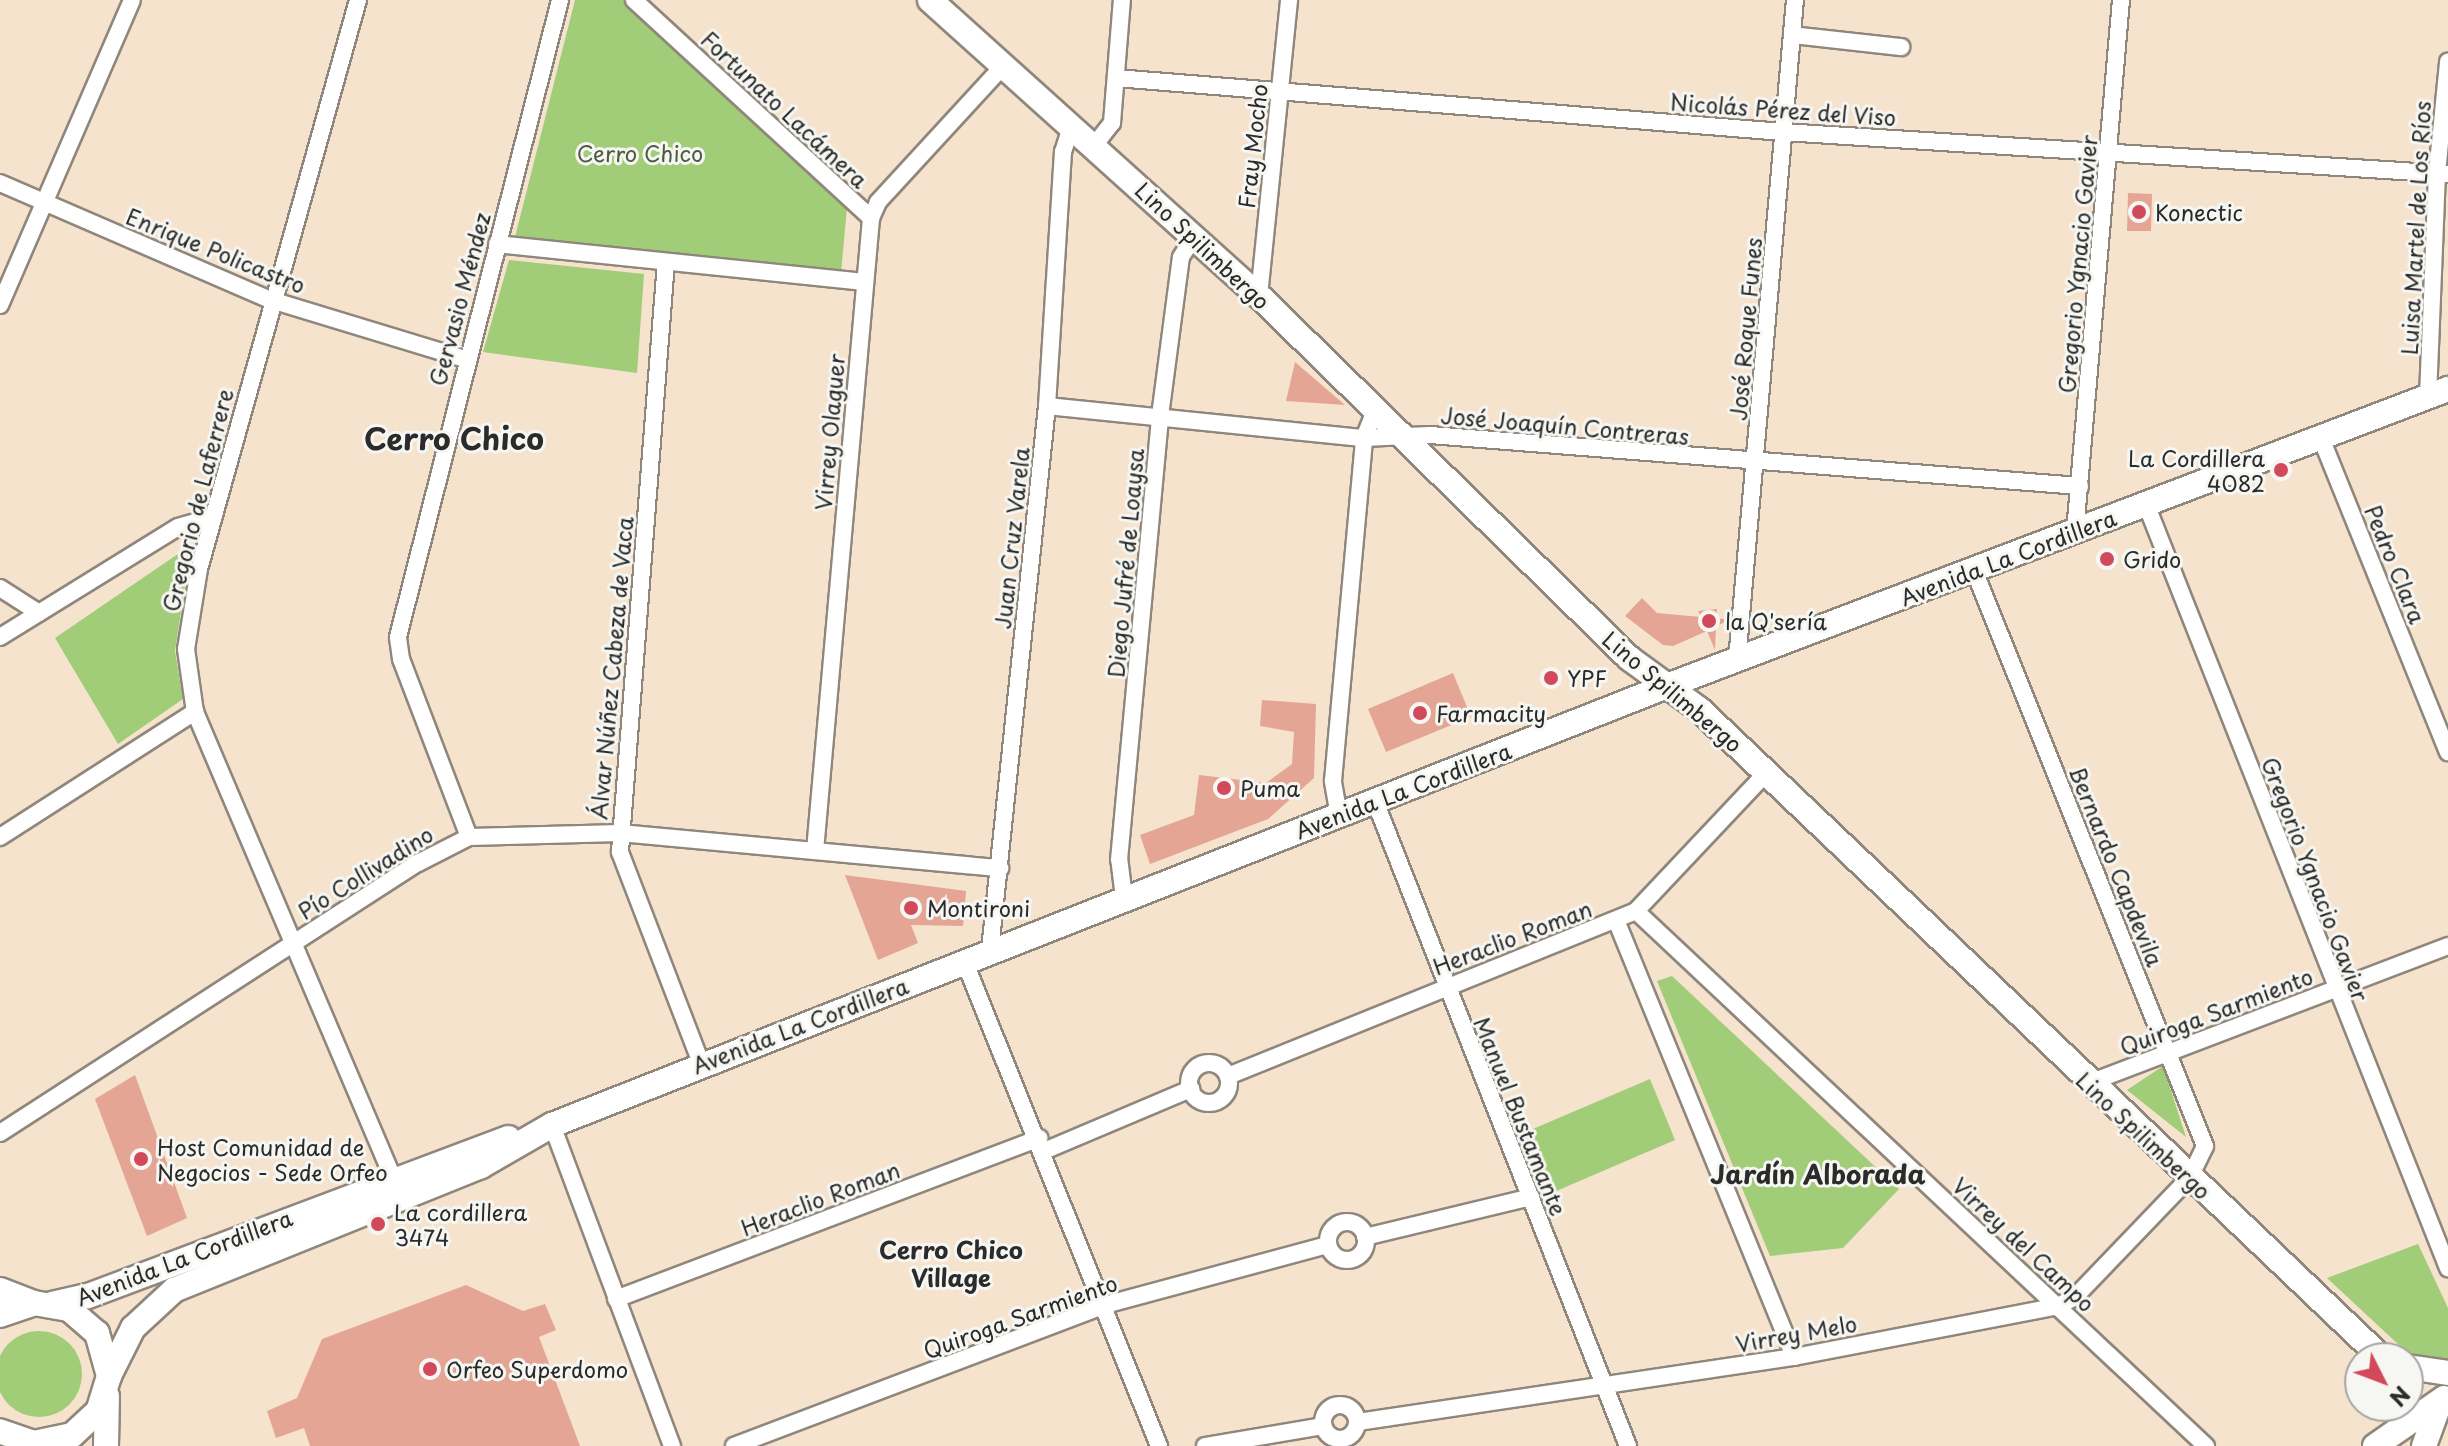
<!DOCTYPE html>
<html>
<head>
<meta charset="utf-8">
<style>
  body { margin:0 }
  #map { position:relative; width:2448px; height:1446px; overflow:hidden; background:#f5e3ce; font-family:"Playpen Sans",sans-serif }
  div>[style] { position:absolute }
  .green>* { inset:0; background:#a1cc78 }
  .round { border-radius:50% }
  .building>* { inset:0; background:#e4a594 }
  .roads { filter:drop-shadow(2px 0 #90877c) drop-shadow(-2px 0 #90877c) drop-shadow(0 2px #90877c) drop-shadow(0 -2px #90877c) }
  .street>* { height:16px; margin:-8px; padding:0 8px; transform-origin:8px; border-radius:8px; background:#fff }
  .street>.ring { margin:-8px; padding:0; box-sizing:content-box; background:none; border:16px solid #fff; border-radius:50% }
  .secondary>* { height:24px; margin:-12px; padding:0 12px; transform-origin:12px; border-radius:12px; background:#fff }
  .dots>* { width:22px; height:22px; translate:-50% -50%; box-sizing:border-box; border:4px solid #f6f6f2; border-radius:50% }
  span { translate:-50% -50%; white-space:nowrap; text-align:center; line-height:1.15; -webkit-text-stroke:6px #f6f6f2; paint-order:stroke }
  .street-label { font-size:22px; color:#2b2b2b }
  .park-label { font-size:22px; color:#4e5b42 }
  .poi-label { font-size:22px; color:#2b2b2b }
  .left { translate:0 -50%; text-align:left }
  .right { translate:-100% -50%; text-align:right }
  .neighbourhood-label { font-size:24px; color:#2b2b2b; font-weight:700 }
  .quarter-label { font-size:26px; color:#2b2b2b; font-weight:700 }
  .district-label { font-size:30px; color:#2b2b2b; font-weight:700 }
  .north { position:absolute; left:2344px; top:1342px; width:80px; height:80px; box-sizing:border-box; background:#f6f6f2; border:2px solid #a5a5a2; border-radius:50%; rotate:132deg; font-size:22px; font-weight:700; line-height:32px; text-align:center; color:#2b2b2b }
  .north::after { content:''; display:block; margin:auto; width:28px; height:36px; background:#d1495b; clip-path:polygon(50% 0,100% 100%,50% 72%,0 100%) }
</style>
</head>
<body>
<div id="map">
  <div class="green">
    <i style="clip-path:polygon(575px 0,624px 0,847px 207px,841px 273px,514px 241px)"></i>
    <i style="clip-path:polygon(509px 260px,644px 274px,637px 373px,483px 352px)"></i>
    <i style="clip-path:polygon(191px 545px,175px 651px,183px 699px,118px 744px,55px 638px)"></i>
    <i style="clip-path:polygon(1672px 976px,1899px 1189px,1843px 1248px,1770px 1256px,1657px 981px)"></i>
    <i style="clip-path:polygon(2163px 1066px,2186px 1137px,2127px 1090px)"></i>
    <i style="clip-path:polygon(1650px 1079px,1675px 1140px,1540px 1198px,1514px 1137px)"></i>
    <i style="clip-path:polygon(2418px 1244px,2448px 1308px,2448px 1364px,2414px 1359px,2327px 1278px)"></i>
    <i class="round" style="left:-4px;top:1331px;width:86px;height:86px"></i>
  </div>
  <div class="building">
    <i style="clip-path:polygon(2128px 193px,2152px 194px,2151px 231px,2127px 231px)"></i>
    <i style="clip-path:polygon(1295px 362px,1345px 405px,1286px 401px)"></i>
    <i style="clip-path:polygon(1642px 598px,1657px 613px,1701px 617px,1698px 611px,1717px 609px,1716px 618px,1730px 620px,1716px 626px,1715px 650px,1707px 631px,1673px 646px,1663px 645px,1625px 616px)"></i>
    <i style="clip-path:polygon(1453px 673px,1471px 717px,1386px 752px,1368px 709px)"></i>
    <i style="clip-path:polygon(1262px 700px,1316px 704px,1314px 778px,1268px 819px,1150px 864px,1140px 835px,1194px 815px,1199px 775px,1266px 783px,1292px 764px,1294px 732px,1260px 726px)"></i>
    <i style="clip-path:polygon(845px 875px,966px 891px,963px 926px,911px 925px,918px 943px,878px 960px)"></i>
    <i style="clip-path:polygon(135px 1075px,187px 1218px,147px 1236px,95px 1099px)"></i>
    <i style="clip-path:polygon(466px 1285px,523px 1311px,545px 1304px,556px 1330px,539px 1337px,580px 1446px,310px 1446px,304px 1428px,276px 1438px,267px 1411px,297px 1398px,322px 1339px)"></i>
  </div>
  <div class="roads">
    <div class="street">
      <i style="left:358px;top:0;width:591px;rotate:105.61deg"></i>
      <i style="left:199px;top:569px;width:81px;rotate:99.2deg"></i>
      <i style="left:186px;top:649px;width:64px;rotate:81.9deg"></i>
      <i style="left:195px;top:712px;width:506px;rotate:66.98deg"></i>
      <i style="left:634px;top:0;width:322px;rotate:42.6deg"></i>
      <i style="left:1792px;top:35px;width:110px;rotate:6.3deg"></i>
      <i style="left:1116px;top:78px;width:669px;rotate:4.63deg"></i>
      <i style="left:1783px;top:132px;width:666px;rotate:3.61deg"></i>
      <i style="left:1093px;top:147px;width:31px;rotate:-52deg"></i>
      <i style="left:1112px;top:123px;width:123px;rotate:-85.4deg"></i>
      <i style="left:0;top:183px;width:295px;rotate:23.4deg"></i>
      <i style="left:271px;top:300px;width:203px;rotate:16.9deg"></i>
      <i style="left:497px;top:244px;width:369px;rotate:5.9deg"></i>
      <i style="left:666px;top:262px;width:592px;rotate:94.46deg"></i>
      <i style="left:620px;top:852px;width:226px;rotate:69deg"></i>
      <i style="left:1259px;top:296px;width:298px;rotate:-84.2deg"></i>
      <i style="left:0;top:305px;width:332px;rotate:-66.6deg"></i>
      <i style="left:2428px;top:397px;width:224px;rotate:-87.7deg"></i>
      <i style="left:2437px;top:173px;width:112px;rotate:-84.3deg"></i>
      <i style="left:1047px;top:406px;width:319px;rotate:5.8deg"></i>
      <i style="left:1364px;top:438px;width:66px;rotate:-2.6deg"></i>
      <i style="left:1430px;top:435px;width:652px;rotate:4.49deg"></i>
      <i style="left:2321px;top:438px;width:339px;rotate:68deg"></i>
      <i style="left:2146px;top:504px;width:822px;rotate:68.43deg"></i>
      <i style="left:2075px;top:532px;width:534px;rotate:-85.06deg"></i>
      <i style="left:0;top:588px;width:46px;rotate:32.7deg"></i>
      <i style="left:0;top:637px;width:209px;rotate:-31.7deg"></i>
      <i style="left:178px;top:527px;width:37px;rotate:-16deg"></i>
      <i style="left:1737px;top:661px;width:664px;rotate:-84.99deg"></i>
      <i style="left:1375px;top:801px;width:693px;rotate:68.58deg"></i>
      <i style="left:1339px;top:816px;width:36px;rotate:-100deg"></i>
      <i style="left:1333px;top:781px;width:344px;rotate:-84.8deg"></i>
      <i style="left:1364px;top:438px;width:31px;rotate:-68deg"></i>
      <i style="left:0;top:837px;width:232px;rotate:-32.7deg"></i>
      <i style="left:469px;top:837px;width:191px;rotate:-110.9deg"></i>
      <i style="left:401px;top:659px;width:22px;rotate:-98deg"></i>
      <i style="left:398px;top:637px;width:657px;rotate:-75.73deg"></i>
      <i style="left:815px;top:851px;width:635px;rotate:-84.94deg"></i>
      <i style="left:871px;top:218px;width:17px;rotate:-66deg"></i>
      <i style="left:878px;top:202px;width:183px;rotate:-47.4deg"></i>
      <i style="left:1124px;top:898px;width:38px;rotate:-97deg"></i>
      <i style="left:1119px;top:860px;width:446px;rotate:-84.7deg"></i>
      <i style="left:1160px;top:416px;width:160px;rotate:-82.5deg"></i>
      <i style="left:1181px;top:257px;width:24px;rotate:-57deg"></i>
      <i style="left:1636px;top:911px;width:782px;rotate:43.19deg"></i>
      <i style="left:1616px;top:920px;width:472px;rotate:67.8deg"></i>
      <i style="left:990px;top:950px;width:547px;rotate:-84.02deg"></i>
      <i style="left:1047px;top:406px;width:255px;rotate:-86.4deg"></i>
      <i style="left:1063px;top:152px;width:22px;rotate:-72deg"></i>
      <i style="left:964px;top:960px;width:524px;rotate:68.14deg"></i>
      <i class="ring" style="left:1189px;top:1063px;width:24px;height:24px"></i>
      <i style="left:1228px;top:1076px;width:440px;rotate:-22deg"></i>
      <i style="left:1636px;top:911px;width:191px;rotate:-46.7deg"></i>
      <i style="left:2089px;top:1083px;width:384px;rotate:-20.9deg"></i>
      <i style="left:552px;top:1125px;width:343px;rotate:69.5deg"></i>
      <i style="left:0;top:1133px;width:498px;rotate:-32.9deg"></i>
      <i style="left:418px;top:863px;width:57px;rotate:-27deg"></i>
      <i style="left:469px;top:837px;width:151px;rotate:-1.5deg"></i>
      <i style="left:620px;top:833px;width:382px;rotate:5.3deg"></i>
      <i style="left:1044px;top:1151px;width:160px;rotate:-22.9deg"></i>
      <i class="ring" style="left:1328px;top:1222px;width:22px;height:22px"></i>
      <i style="left:1365px;top:1237px;width:171px;rotate:-13.5deg"></i>
      <i style="left:616px;top:1299px;width:453px;rotate:-20.8deg"></i>
      <i class="ring" style="left:1323px;top:1405px;width:18px;height:18px"></i>
      <i style="left:1358px;top:1422px;width:441px;rotate:-8.5deg"></i>
      <i style="left:1794px;top:1357px;width:269px;rotate:-10.9deg"></i>
      <i style="left:2058px;top:1306px;width:19px;rotate:-28deg"></i>
      <i style="left:2075px;top:1297px;width:166px;rotate:-46.2deg"></i>
      <i style="left:2190px;top:1177px;width:34px;rotate:-64deg"></i>
      <i style="left:2205px;top:1146px;width:621px;rotate:-111.85deg"></i>
      <i style="left:734px;top:1446px;width:397px;rotate:-20.8deg"></i>
      <i style="left:1105px;top:1305px;width:231px;rotate:-15.1deg"></i>
      <i style="left:1205px;top:1446px;width:120px;rotate:-9.6deg"></i>
    </div>
    <div class="secondary">
      <i style="left:930px;top:0;width:443px;rotate:42deg"></i>
      <i style="left:1259px;top:296px;width:518px;rotate:44.37deg"></i>
      <i style="left:1629px;top:658px;width:87px;rotate:36.1deg"></i>
      <i style="left:1699px;top:709px;width:942px;rotate:43.54deg"></i>
      <i style="left:0;top:1290px;width:36px;rotate:21deg"></i>
      <i style="left:52px;top:1304px;width:37px;rotate:-13deg"></i>
      <i style="left:88px;top:1296px;width:449px;rotate:-20.6deg"></i>
      <i style="left:0;top:1315px;width:36px;rotate:-19deg"></i>
      <i style="left:34px;top:1303px;width:36px;rotate:10deg"></i>
      <i style="left:69px;top:1309px;width:37px;rotate:41deg"></i>
      <i style="left:97px;top:1333px;width:45px;rotate:74.4deg"></i>
      <i style="left:109px;top:1376px;width:37px;rotate:107deg"></i>
      <i style="left:98px;top:1411px;width:35px;rotate:137deg"></i>
      <i style="left:72px;top:1435px;width:39px;rotate:168deg"></i>
      <i style="left:34px;top:1443px;width:36px;rotate:-161deg"></i>
      <i style="left:2408px;top:1367px;width:40px;rotate:8.5deg"></i>
      <i style="left:109px;top:1376px;width:54px;rotate:-63.4deg"></i>
      <i style="left:133px;top:1328px;width:56px;rotate:-42.8deg"></i>
      <i style="left:174px;top:1290px;width:331px;rotate:-22deg"></i>
      <i style="left:481px;top:1166px;width:82px;rotate:-30deg"></i>
      <i style="left:552px;top:1125px;width:1198px;rotate:-21.49deg"></i>
      <i style="left:1667px;top:686px;width:836px;rotate:-20.82deg"></i>
      <i style="left:106px;top:1446px;width:50px;rotate:-88.9deg"></i>
      <i style="left:2375px;top:1446px;width:84px;rotate:-34.8deg"></i>
      <i style="left:2424px;top:1446px;width:44px;rotate:-69.9deg"></i>
    </div>
  </div>
  <div class="dots">
    <i style="left:2139px;top:212px;background:#d1495b"></i>
    <i style="left:2281px;top:470px;background:#d1495b"></i>
    <i style="left:2107px;top:559px;background:#d1495b"></i>
    <i style="left:1709px;top:621px;background:#d1495b"></i>
    <i style="left:1551px;top:678px;background:#d1495b"></i>
    <i style="left:1420px;top:713px;background:#d1495b"></i>
    <i style="left:1224px;top:788px;background:#d1495b"></i>
    <i style="left:911px;top:908px;background:#d1495b"></i>
    <i style="left:141px;top:1159px;background:#d1495b"></i>
    <i style="left:378px;top:1224px;background:#d1495b"></i>
    <i style="left:430px;top:1369px;background:#d1495b"></i>
  </div>
  <div class="street-label">
    <span style="left:785px;top:109px;rotate:43deg">Fortunato Lacámera</span>
    <span style="left:1783px;top:109px;rotate:4deg">Nicolás Pérez del Viso</span>
    <span style="left:1252px;top:146px;rotate:-84deg">Fray Mocho</span>
    <span style="left:2415px;top:228px;rotate:-87deg">Luisa Martel de Los Ríos</span>
    <span style="left:1203px;top:245px;rotate:43deg">Lino Spilimbergo</span>
    <span style="left:216px;top:250px;rotate:22deg">Enrique Policastro</span>
    <span style="left:2077px;top:264px;rotate:-85deg">Gregorio Ygnacio Gavier</span>
    <span style="left:459px;top:299px;rotate:-75deg">Gervasio Méndez</span>
    <span style="left:1745px;top:329px;rotate:-85deg">José Roque Funes</span>
    <span style="left:1565px;top:425px;rotate:5deg">José Joaquín Contreras</span>
    <span style="left:829px;top:432px;rotate:-85deg">Virrey Olaguer</span>
    <span style="left:197px;top:500px;rotate:-76deg">Gregorio de Laferrere</span>
    <span style="left:1011px;top:538px;rotate:-84deg">Juan Cruz Varela</span>
    <span style="left:2008px;top:557px;rotate:-21deg">Avenida La Cordillera</span>
    <span style="left:1125px;top:563px;rotate:-85deg">Diego Jufré de Loaysa</span>
    <span style="left:2396px;top:564px;rotate:68deg">Pedro Clara</span>
    <span style="left:611px;top:668px;rotate:-85deg">Álvar Núñez Cabeza de Vaca</span>
    <span style="left:1673px;top:691px;rotate:40deg">Lino Spilimbergo</span>
    <span style="left:1403px;top:790px;rotate:-21deg">Avenida La Cordillera</span>
    <span style="left:2117px;top:866px;rotate:68deg">Bernardo Capdevila</span>
    <span style="left:365px;top:872px;rotate:-32deg">Pío Collivadino</span>
    <span style="left:2316px;top:879px;rotate:69deg">Gregorio Ygnacio Gavier</span>
    <span style="left:1512px;top:937px;rotate:-21deg">Heraclio Roman</span>
    <span style="left:2216px;top:1011px;rotate:-21deg">Quiroga Sarmiento</span>
    <span style="left:800px;top:1025px;rotate:-21deg">Avenida La Cordillera</span>
    <span style="left:1521px;top:1116px;rotate:68deg">Manuel Bustamante</span>
    <span style="left:2144px;top:1135px;rotate:43deg">Lino Spilimbergo</span>
    <span style="left:820px;top:1198px;rotate:-21deg">Heraclio Roman</span>
    <span style="left:2024px;top:1244px;rotate:43deg">Virrey del Campo</span>
    <span style="left:184px;top:1257px;rotate:-21deg">Avenida La Cordillera</span>
    <span style="left:1020px;top:1316px;rotate:-20deg">Quiroga Sarmiento</span>
    <span style="left:1796px;top:1333px;rotate:-10deg">Virrey Melo</span>
  </div>
  <div class="park-label">
    <span style="left:640px;top:153px">Cerro Chico</span>
  </div>
  <div class="poi-label">
    <span class="left" style="left:2155px;top:212px">Konectic</span>
    <span class="right" style="left:2265px;top:470px">La Cordillera<br>4082</span>
    <span class="left" style="left:2123px;top:559px">Grido</span>
    <span class="left" style="left:1725px;top:621px">la Q'sería</span>
    <span class="left" style="left:1567px;top:678px">YPF</span>
    <span class="left" style="left:1436px;top:713px">Farmacity</span>
    <span class="left" style="left:1240px;top:788px">Puma</span>
    <span class="left" style="left:927px;top:908px">Montironi</span>
    <span class="left" style="left:157px;top:1159px">Host Comunidad de<br>Negocios - Sede Orfeo</span>
    <span class="left" style="left:394px;top:1224px">La cordillera<br>3474</span>
    <span class="left" style="left:446px;top:1369px">Orfeo Superdomo</span>
  </div>
  <div class="neighbourhood-label">
    <span style="left:951px;top:1264px">Cerro Chico<br>Village</span>
  </div>
  <div class="quarter-label">
    <span style="left:1818px;top:1174px">Jardín Alborada</span>
  </div>
  <div class="district-label">
    <span style="left:454px;top:438px">Cerro Chico</span>
  </div>
  <div class="north">N</div>
</div>
</body>
</html>
